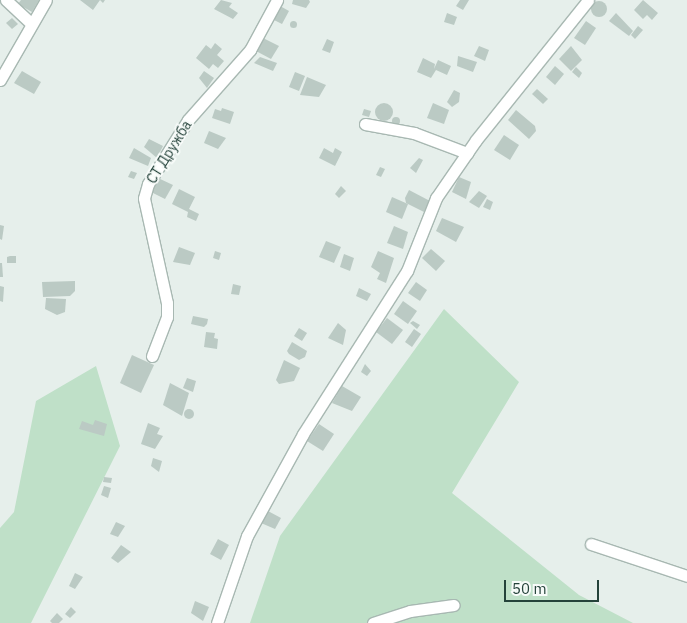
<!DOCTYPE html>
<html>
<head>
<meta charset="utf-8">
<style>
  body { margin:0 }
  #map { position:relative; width:687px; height:623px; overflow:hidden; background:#e6efeb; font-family:"IBM Plex Sans",sans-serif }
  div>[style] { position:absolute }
  .green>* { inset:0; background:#bfe0c8 }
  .building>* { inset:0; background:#bbcac4 }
  .round { border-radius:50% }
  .roads { filter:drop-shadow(1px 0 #a8b8b2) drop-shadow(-1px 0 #a8b8b2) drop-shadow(0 1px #a8b8b2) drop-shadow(0 -1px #a8b8b2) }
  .street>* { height:11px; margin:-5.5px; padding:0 5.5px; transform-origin:5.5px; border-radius:5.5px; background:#fff }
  span { translate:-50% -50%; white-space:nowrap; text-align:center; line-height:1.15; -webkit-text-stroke:4px #f7fbf9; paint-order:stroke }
  .street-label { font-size:14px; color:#24423a }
  .scale { position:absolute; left:504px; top:580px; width:95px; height:22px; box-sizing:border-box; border:2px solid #24423a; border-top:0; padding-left:6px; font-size:15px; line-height:18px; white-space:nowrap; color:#24423a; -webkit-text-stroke:4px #f7fbf9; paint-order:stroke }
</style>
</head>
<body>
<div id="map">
  <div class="green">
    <i style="clip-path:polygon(444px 309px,519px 382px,452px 493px,579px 595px,633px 623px,250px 623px,280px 536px)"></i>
    <i style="clip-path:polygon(96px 366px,120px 446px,31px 623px,0 623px,0 528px,14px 512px,36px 401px)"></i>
  </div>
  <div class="building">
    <i style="clip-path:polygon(21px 0,39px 0,32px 12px,18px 4px)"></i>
    <i style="clip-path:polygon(80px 0,105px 0,103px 3px,100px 0,93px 10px)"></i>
    <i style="clip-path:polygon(221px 0,232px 3px,229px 7px,238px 13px,233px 19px,214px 9px)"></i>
    <i style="clip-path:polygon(293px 0,309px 0,310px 2px,306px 8px,292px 4px)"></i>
    <i style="clip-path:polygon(460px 0,469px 0,463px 10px,456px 6px)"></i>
    <i style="clip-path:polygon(643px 0,658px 13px,652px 20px,647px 15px,643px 19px,634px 10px)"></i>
    <i class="round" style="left:591px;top:1px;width:16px;height:16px"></i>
    <i style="clip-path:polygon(280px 6px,289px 11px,282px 24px,272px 19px)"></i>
    <i style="clip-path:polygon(447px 13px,457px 17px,454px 25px,444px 22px)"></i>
    <i style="clip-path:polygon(616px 13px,633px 31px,629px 36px,609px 21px)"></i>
    <i style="clip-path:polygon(12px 18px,18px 24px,12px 29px,6px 23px)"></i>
    <i class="round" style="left:289.5px;top:20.5px;width:7px;height:7px"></i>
    <i style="clip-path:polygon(586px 21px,596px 28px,585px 45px,574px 38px)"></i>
    <i style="clip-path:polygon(638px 26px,643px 30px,635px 39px,631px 35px)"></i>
    <i style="clip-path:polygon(263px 38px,279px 46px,271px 59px,256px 51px)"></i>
    <i style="clip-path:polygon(327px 39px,334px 42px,330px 53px,322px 50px)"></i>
    <i style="clip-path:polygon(215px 43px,222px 49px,217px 55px,224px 61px,218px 68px,213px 64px,209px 69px,196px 58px,206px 45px,211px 49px)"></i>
    <i style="clip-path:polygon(479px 46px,489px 50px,485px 61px,474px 56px)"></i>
    <i style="clip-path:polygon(571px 46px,582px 60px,571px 71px,559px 59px)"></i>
    <i style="clip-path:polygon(458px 56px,477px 62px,473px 72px,457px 66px)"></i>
    <i style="clip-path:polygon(260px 57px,277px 63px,273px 71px,254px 63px)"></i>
    <i style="clip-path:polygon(423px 58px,435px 64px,434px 69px,438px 60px,451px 66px,447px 75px,436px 70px,431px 78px,417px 72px)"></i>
    <i style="clip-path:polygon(555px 66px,564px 74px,555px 85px,546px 77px)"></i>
    <i style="clip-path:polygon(576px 67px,582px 73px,579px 78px,572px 72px)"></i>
    <i style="clip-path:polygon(22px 71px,41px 82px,34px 94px,14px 83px)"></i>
    <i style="clip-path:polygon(204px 71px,214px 78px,207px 88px,199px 78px)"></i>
    <i style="clip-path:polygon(295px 72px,305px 76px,299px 91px,289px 87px)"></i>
    <i style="clip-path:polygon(307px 77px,326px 85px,319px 97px,300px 95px)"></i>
    <i style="clip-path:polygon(537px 89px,548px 99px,543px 104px,532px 94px)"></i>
    <i style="clip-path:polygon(454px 90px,460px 93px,459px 102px,452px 107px,447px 102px)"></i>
    <i style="clip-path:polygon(433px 103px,449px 110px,444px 124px,427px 118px)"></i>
    <i class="round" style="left:375px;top:103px;width:18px;height:18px"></i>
    <i style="clip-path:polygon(222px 108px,234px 112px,230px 124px,212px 118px,215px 109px,221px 111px)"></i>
    <i style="clip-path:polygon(364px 109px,371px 111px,369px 117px,362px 115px)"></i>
    <i style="clip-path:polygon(516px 110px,535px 126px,536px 131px,529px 139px,508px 120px)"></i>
    <i class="round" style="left:392px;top:117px;width:8px;height:8px"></i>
    <i style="clip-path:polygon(209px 131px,226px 138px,218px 149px,204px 143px)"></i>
    <i style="clip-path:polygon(504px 135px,519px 145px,510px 160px,494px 150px)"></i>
    <i style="clip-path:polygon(149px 139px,163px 146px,157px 158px,144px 147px)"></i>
    <i style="clip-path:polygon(134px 148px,151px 158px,148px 166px,129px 158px)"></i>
    <i style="clip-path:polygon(324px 148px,333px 153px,335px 148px,342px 152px,335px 166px,319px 158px)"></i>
    <i style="clip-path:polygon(419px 158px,423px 160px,416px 173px,410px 168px)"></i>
    <i style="clip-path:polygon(380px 167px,385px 169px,381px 177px,376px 175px)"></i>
    <i style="clip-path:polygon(131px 171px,137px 173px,134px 179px,128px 177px)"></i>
    <i style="clip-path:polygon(459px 177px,471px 182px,466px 199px,452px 192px)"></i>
    <i style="clip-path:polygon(158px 178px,173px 185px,165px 199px,151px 192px)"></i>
    <i style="clip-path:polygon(341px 186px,346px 191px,339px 198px,335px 194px)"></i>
    <i style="clip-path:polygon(179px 189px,195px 197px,189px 209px,199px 214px,196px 221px,187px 217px,188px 212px,172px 204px)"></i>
    <i style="clip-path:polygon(409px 190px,430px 201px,424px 212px,406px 203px,405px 198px)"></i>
    <i style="clip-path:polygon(479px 191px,487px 196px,479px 208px,469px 202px)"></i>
    <i style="clip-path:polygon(392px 197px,408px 204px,402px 219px,386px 212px)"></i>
    <i style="clip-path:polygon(487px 199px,493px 202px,490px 210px,483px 207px)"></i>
    <i style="clip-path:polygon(442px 218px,464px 227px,456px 242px,436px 231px)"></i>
    <i style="clip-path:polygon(0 225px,4px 226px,2px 240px,0 239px)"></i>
    <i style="clip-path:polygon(394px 226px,408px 232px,403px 249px,387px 243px)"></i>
    <i style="clip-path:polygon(326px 241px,341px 247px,334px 263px,319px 257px)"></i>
    <i style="clip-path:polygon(179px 247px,195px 253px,190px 265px,173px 262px)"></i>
    <i style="clip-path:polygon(431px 249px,445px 261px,436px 271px,422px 258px)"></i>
    <i style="clip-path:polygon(215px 251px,221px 253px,219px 260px,213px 258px)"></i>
    <i style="clip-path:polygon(378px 251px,394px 258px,386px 283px,377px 279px,380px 273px,371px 267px)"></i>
    <i style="clip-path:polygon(344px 254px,354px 258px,350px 271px,340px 267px)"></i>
    <i style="clip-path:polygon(10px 256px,16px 256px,16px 263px,7px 263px,7px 257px)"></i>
    <i style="clip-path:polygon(0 263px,2px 263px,3px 277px,0 277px)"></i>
    <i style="clip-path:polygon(75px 281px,75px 291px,70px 296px,43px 297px,42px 282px)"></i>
    <i style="clip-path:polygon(416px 282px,427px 290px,420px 301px,408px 293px)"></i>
    <i style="clip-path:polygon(233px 284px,241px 286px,239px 295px,231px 294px)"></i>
    <i style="clip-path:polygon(0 286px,4px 287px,3px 302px,0 301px)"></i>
    <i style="clip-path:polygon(359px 288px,371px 294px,367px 301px,356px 296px)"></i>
    <i style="clip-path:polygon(46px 298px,66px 299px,65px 312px,57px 315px,45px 309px)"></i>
    <i style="clip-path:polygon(403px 301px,417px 311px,408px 324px,394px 314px)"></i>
    <i style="clip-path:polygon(193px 316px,208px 319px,207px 324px,204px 327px,191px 324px)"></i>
    <i style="clip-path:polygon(387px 318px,403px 330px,392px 344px,376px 332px)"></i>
    <i style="clip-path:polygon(413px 321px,420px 325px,417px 329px,410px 323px)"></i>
    <i style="clip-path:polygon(338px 323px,346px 330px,343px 345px,328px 338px)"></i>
    <i style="clip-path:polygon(299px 328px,307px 333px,302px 341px,294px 336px)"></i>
    <i style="clip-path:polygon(414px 329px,421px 334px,412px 347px,405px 342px)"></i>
    <i style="clip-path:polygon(206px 332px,215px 333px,214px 338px,218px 339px,217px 349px,204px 347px)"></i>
    <i style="clip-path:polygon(292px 342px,307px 351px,305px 357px,299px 360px,289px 354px,287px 351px)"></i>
    <i style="clip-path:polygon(132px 355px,154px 365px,141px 393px,120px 383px)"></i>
    <i style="clip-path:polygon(284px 360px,300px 368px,294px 381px,279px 384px,276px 380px)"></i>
    <i style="clip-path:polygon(365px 364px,371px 371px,367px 376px,361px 372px)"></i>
    <i style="clip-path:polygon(187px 378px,196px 381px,193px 392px,183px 388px)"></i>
    <i style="clip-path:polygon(170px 383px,189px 393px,182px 416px,163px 405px)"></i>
    <i style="clip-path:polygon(342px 386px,361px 397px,352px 411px,332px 403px)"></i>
    <i class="round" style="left:184px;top:409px;width:10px;height:10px"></i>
    <i style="clip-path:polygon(95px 420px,107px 424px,104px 436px,79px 429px,82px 421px,93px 425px)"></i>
    <i style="clip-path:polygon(148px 423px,160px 428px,157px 434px,163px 436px,155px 449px,141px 444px)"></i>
    <i style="clip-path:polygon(319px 424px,334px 434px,323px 451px,307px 441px)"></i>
    <i style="clip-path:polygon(153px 458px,162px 461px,159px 472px,151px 466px)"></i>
    <i style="clip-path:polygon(104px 477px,112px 478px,111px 483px,103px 482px)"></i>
    <i style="clip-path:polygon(104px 486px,111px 488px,108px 498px,101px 495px)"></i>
    <i style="clip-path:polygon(268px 511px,281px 518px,275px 529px,261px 523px)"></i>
    <i style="clip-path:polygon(116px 522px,125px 526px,118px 537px,110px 534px)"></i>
    <i style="clip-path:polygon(218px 539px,229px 545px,221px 560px,210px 554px)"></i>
    <i style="clip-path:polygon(121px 545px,131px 552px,118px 563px,111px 558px)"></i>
    <i style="clip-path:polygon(75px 573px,83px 577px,75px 589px,69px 586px)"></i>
    <i style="clip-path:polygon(195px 601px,209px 607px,203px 621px,191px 613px)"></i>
    <i style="clip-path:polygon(71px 607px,76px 612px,70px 618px,65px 614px)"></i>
    <i style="clip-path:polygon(57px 613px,63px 619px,59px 623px,52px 623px,50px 621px)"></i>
  </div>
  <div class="roads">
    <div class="street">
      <i style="left:6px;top:0;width:35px;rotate:43deg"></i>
      <i style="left:0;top:80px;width:92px;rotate:-60.1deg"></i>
      <i style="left:365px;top:124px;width:50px;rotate:10.4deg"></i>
      <i style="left:414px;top:133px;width:57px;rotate:20.7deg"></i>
      <i style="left:152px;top:356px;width:42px;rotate:-69deg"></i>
      <i style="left:167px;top:317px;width:14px;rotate:-90deg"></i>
      <i style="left:167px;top:303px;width:107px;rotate:-102.4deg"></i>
      <i style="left:144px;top:198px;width:15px;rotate:-74deg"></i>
      <i style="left:148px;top:184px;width:75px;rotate:-58deg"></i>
      <i style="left:188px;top:120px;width:94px;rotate:-48.5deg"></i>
      <i style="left:250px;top:50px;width:57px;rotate:-61.6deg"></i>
      <i style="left:591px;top:544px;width:101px;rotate:18.4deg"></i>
      <i style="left:217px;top:623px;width:92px;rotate:-71deg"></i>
      <i style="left:247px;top:536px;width:116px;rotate:-61.2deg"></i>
      <i style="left:303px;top:434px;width:193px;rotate:-57.5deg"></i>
      <i style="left:407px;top:271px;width:79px;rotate:-68.3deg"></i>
      <i style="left:436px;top:198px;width:70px;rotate:-55.4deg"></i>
      <i style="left:476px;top:140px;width:179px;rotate:-51.3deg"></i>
      <i style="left:373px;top:623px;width:39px;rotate:-18deg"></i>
      <i style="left:410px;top:611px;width:44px;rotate:-7.8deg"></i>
    </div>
  </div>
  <div class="street-label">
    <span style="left:169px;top:152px;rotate:-58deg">СТ Дружба</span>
  </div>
  <div class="scale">50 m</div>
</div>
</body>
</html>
